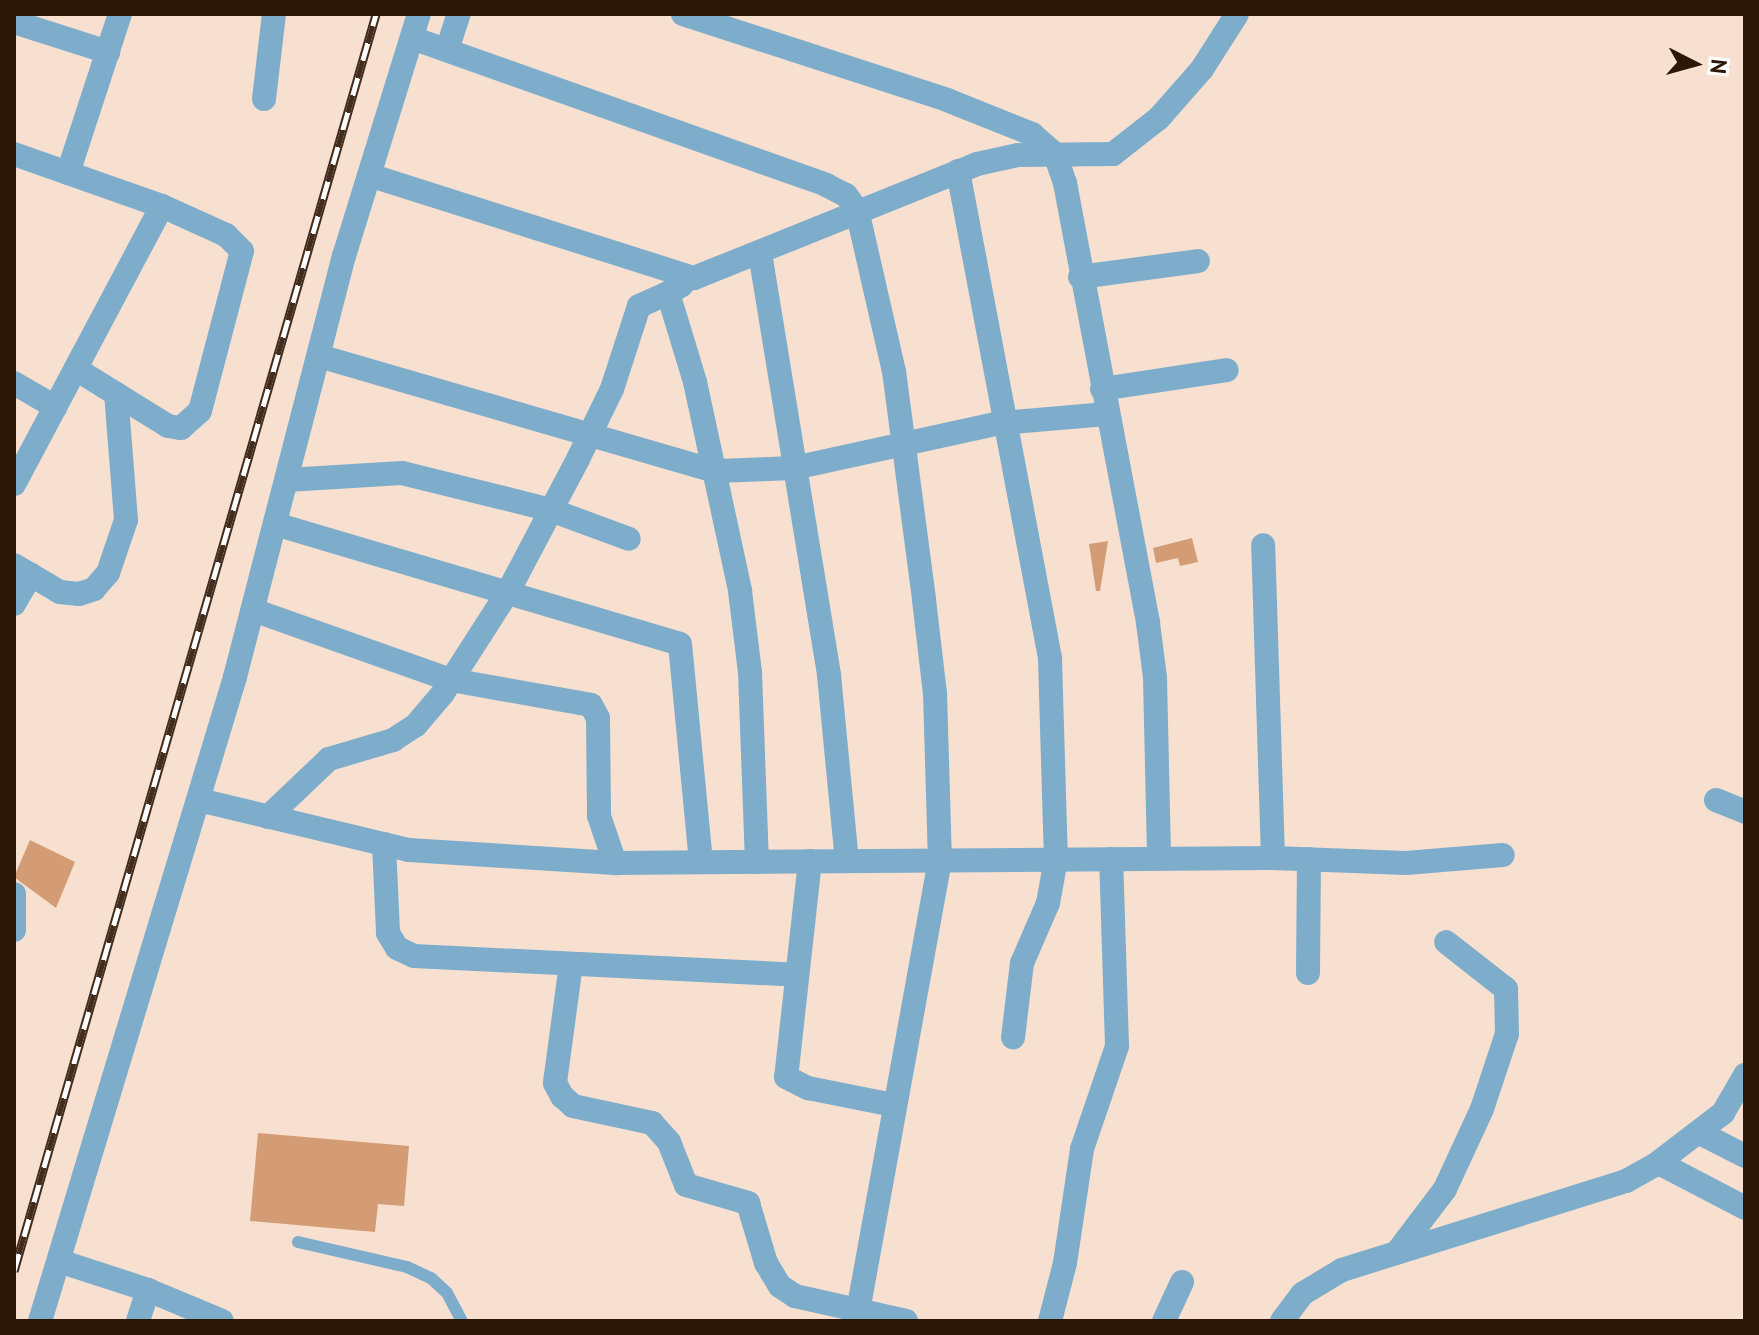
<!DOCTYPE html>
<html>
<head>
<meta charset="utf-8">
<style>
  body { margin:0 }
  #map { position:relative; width:1759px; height:1335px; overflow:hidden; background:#f7e0d0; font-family:"PT Sans",sans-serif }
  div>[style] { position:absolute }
  .building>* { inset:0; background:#d39c75 }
  .lane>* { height:12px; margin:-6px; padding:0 6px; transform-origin:6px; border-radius:6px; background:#7eadcc }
  .street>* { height:24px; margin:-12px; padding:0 12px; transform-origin:12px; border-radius:12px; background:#7eadcc }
  .rail>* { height:9px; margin-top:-4.5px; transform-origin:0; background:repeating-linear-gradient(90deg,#fff 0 18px,#422c1d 0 36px); box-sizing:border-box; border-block:2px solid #422c1d }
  span { translate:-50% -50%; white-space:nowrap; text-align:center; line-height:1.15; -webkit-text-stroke:8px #fff; paint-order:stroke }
  .frame { position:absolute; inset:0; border:16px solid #2b1607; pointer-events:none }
  .north { position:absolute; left:1655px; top:24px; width:80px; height:80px; -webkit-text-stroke:6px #fff; paint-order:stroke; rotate:96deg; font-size:22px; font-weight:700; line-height:32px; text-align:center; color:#2b1607 }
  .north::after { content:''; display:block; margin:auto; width:28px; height:36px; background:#2b1607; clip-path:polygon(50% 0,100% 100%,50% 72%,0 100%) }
</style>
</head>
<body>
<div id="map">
  <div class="building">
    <i style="clip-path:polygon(1192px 538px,1198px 562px,1180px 566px,1178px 558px,1156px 563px,1153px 548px)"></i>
    <i style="clip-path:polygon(1108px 541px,1100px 591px,1096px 591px,1089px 544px)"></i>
    <i style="clip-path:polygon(30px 840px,75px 862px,56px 908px,14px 877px)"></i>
    <i style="clip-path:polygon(258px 1133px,409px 1146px,404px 1206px,378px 1204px,375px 1232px,250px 1221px)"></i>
  </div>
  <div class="lane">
    <i style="left:298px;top:1242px;width:112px;rotate:12.9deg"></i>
    <i style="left:407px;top:1267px;width:26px;rotate:25deg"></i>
    <i style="left:431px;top:1278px;width:22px;rotate:43deg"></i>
    <i style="left:447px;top:1293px;width:32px;rotate:62deg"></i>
  </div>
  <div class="street">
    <i style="left:683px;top:14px;width:278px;rotate:18deg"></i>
    <i style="left:947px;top:100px;width:92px;rotate:21.8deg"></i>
    <i style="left:1032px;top:134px;width:30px;rotate:41deg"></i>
    <i style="left:1055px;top:154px;width:31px;rotate:71deg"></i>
    <i style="left:1065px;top:183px;width:448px;rotate:79.3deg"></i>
    <i style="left:1148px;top:623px;width:55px;rotate:82.7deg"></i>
    <i style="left:1155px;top:678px;width:180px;rotate:88.7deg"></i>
    <i style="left:14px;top:22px;width:99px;rotate:17.7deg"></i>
    <i style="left:412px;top:38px;width:439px;rotate:19.5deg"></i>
    <i style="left:826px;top:185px;width:22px;rotate:27deg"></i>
    <i style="left:846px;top:195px;width:19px;rotate:54deg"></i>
    <i style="left:857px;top:210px;width:165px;rotate:77.1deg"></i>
    <i style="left:894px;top:371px;width:231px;rotate:82.5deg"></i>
    <i style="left:924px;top:600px;width:94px;rotate:83.3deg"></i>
    <i style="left:935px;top:693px;width:167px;rotate:88.3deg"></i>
    <i style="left:940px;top:860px;width:469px;rotate:100.3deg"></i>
    <i style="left:447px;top:50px;width:38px;rotate:-72deg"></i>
    <i style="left:264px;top:99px;width:86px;rotate:-83.3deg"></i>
    <i style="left:14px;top:154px;width:157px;rotate:19.4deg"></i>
    <i style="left:162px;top:206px;width:315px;rotate:118deg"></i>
    <i style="left:958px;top:171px;width:497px;rotate:79.3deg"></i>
    <i style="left:1050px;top:659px;width:200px;rotate:88.3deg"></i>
    <i style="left:1056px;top:859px;width:45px;rotate:100.3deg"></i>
    <i style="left:1048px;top:903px;width:65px;rotate:113.4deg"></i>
    <i style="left:1022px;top:963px;width:75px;rotate:96.9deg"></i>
    <i style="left:68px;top:173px;width:167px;rotate:-71.9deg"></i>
    <i style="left:369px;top:175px;width:341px;rotate:17.6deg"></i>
    <i style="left:694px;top:278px;width:305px;rotate:-21.9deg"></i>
    <i style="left:977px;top:164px;width:42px;rotate:-12.4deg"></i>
    <i style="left:1018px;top:155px;width:95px;rotate:-0.6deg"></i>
    <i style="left:1113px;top:154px;width:58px;rotate:-38deg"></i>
    <i style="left:1159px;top:118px;width:65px;rotate:-48.7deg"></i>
    <i style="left:1202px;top:69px;width:65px;rotate:-57.5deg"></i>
    <i style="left:760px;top:253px;width:428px;rotate:80.7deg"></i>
    <i style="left:829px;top:675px;width:187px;rotate:84.5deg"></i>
    <i style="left:1080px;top:277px;width:119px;rotate:-7.7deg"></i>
    <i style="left:682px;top:285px;width:16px;rotate:150deg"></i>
    <i style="left:668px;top:293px;width:93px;rotate:73.1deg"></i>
    <i style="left:695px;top:382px;width:214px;rotate:77.8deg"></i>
    <i style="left:740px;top:591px;width:82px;rotate:83deg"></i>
    <i style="left:750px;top:672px;width:190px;rotate:87.9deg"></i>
    <i style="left:319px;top:356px;width:413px;rotate:16.2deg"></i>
    <i style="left:716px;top:471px;width:78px;rotate:-2.2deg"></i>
    <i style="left:794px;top:468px;width:212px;rotate:-12.3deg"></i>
    <i style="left:1001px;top:423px;width:106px;rotate:-4.9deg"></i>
    <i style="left:76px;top:369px;width:108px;rotate:31.8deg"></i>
    <i style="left:168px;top:426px;width:13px;rotate:9deg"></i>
    <i style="left:181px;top:428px;width:25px;rotate:-42deg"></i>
    <i style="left:200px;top:411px;width:165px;rotate:-75.3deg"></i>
    <i style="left:242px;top:251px;width:23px;rotate:-135deg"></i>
    <i style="left:226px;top:235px;width:70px;rotate:-155.6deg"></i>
    <i style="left:14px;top:383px;width:48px;rotate:30.3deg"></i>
    <i style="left:1102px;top:389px;width:126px;rotate:-8.6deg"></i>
    <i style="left:287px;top:480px;width:115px;rotate:-3.5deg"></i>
    <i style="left:402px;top:473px;width:150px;rotate:13.9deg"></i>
    <i style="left:548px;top:509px;width:86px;rotate:20.3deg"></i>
    <i style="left:275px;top:524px;width:422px;rotate:16.5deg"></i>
    <i style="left:680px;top:644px;width:219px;rotate:84.5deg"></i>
    <i style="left:14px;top:565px;width:53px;rotate:30.4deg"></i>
    <i style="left:60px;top:592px;width:19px;rotate:6deg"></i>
    <i style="left:79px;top:594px;width:16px;rotate:-18deg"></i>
    <i style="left:94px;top:589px;width:21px;rotate:-49deg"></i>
    <i style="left:108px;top:573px;width:56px;rotate:-71.2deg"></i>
    <i style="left:126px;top:520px;width:127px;rotate:-94.5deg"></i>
    <i style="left:14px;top:604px;width:34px;rotate:-60deg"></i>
    <i style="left:253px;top:610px;width:210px;rotate:19.5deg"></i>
    <i style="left:451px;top:680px;width:142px;rotate:10.1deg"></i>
    <i style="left:591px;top:705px;width:15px;rotate:62deg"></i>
    <i style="left:598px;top:718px;width:98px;rotate:89.4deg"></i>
    <i style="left:599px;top:816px;width:50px;rotate:71.2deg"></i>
    <i style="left:199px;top:800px;width:216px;rotate:13.4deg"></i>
    <i style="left:409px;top:850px;width:206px;rotate:3.6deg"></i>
    <i style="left:615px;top:863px;width:658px;rotate:-0.44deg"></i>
    <i style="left:1273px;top:858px;width:313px;rotate:-91.8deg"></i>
    <i style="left:1716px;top:800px;width:31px;rotate:22deg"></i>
    <i style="left:268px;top:817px;width:84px;rotate:-43.6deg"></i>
    <i style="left:329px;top:759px;width:67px;rotate:-16.5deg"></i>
    <i style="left:393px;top:740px;width:27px;rotate:-33deg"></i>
    <i style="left:416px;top:725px;width:42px;rotate:-49.8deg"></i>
    <i style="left:443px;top:693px;width:122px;rotate:-57.3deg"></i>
    <i style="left:509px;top:590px;width:148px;rotate:-62.2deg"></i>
    <i style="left:578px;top:459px;width:78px;rotate:-64.1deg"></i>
    <i style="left:612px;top:389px;width:87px;rotate:-72deg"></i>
    <i style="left:639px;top:306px;width:32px;rotate:-24deg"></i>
    <i style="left:384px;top:844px;width:89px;rotate:87.4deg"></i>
    <i style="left:388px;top:933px;width:17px;rotate:59deg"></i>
    <i style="left:397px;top:948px;width:19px;rotate:25deg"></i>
    <i style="left:414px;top:956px;width:383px;rotate:2.8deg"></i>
    <i style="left:1273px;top:858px;width:133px;rotate:2.2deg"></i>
    <i style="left:1406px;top:863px;width:97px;rotate:-4.7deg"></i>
    <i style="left:810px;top:861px;width:217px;rotate:96.3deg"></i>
    <i style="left:786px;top:1077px;width:25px;rotate:27deg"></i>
    <i style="left:808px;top:1088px;width:87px;rotate:11.3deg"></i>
    <i style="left:14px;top:894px;width:36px;rotate:90deg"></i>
    <i style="left:571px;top:964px;width:120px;rotate:97.7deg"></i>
    <i style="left:555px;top:1083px;width:15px;rotate:62deg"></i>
    <i style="left:562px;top:1096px;width:15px;rotate:42deg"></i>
    <i style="left:573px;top:1106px;width:81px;rotate:12.1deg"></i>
    <i style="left:652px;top:1123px;width:25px;rotate:48deg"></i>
    <i style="left:669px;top:1142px;width:46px;rotate:68.4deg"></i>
    <i style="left:686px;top:1185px;width:65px;rotate:16.2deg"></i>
    <i style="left:748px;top:1203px;width:63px;rotate:73.3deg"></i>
    <i style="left:766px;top:1263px;width:27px;rotate:59deg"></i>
    <i style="left:780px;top:1286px;width:18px;rotate:34deg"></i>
    <i style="left:795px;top:1296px;width:114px;rotate:12.7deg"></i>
    <i style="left:1308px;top:973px;width:114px;rotate:-89.5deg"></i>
    <i style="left:1702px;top:1134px;width:48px;rotate:27.1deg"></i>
    <i style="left:1659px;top:1163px;width:97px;rotate:27.6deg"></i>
    <i style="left:1398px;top:1251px;width:78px;rotate:-52.8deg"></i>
    <i style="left:1445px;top:1189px;width:88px;rotate:-65.2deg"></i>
    <i style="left:1482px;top:1109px;width:79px;rotate:-71.6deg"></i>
    <i style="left:1507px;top:1034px;width:45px;rotate:-91.3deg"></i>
    <i style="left:1506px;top:989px;width:76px;rotate:-141.9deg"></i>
    <i style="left:59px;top:1261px;width:94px;rotate:18deg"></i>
    <i style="left:148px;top:1290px;width:33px;rotate:108deg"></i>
    <i style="left:148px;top:1290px;width:80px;rotate:22.7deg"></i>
    <i style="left:40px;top:1321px;width:673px;rotate:-73.15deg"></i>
    <i style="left:235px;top:677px;width:435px;rotate:-75.5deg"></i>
    <i style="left:344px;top:256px;width:253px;rotate:-72.8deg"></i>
    <i style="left:1050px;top:1321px;width:60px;rotate:-75.5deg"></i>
    <i style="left:1065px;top:1263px;width:115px;rotate:-81.5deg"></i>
    <i style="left:1082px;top:1149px;width:109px;rotate:-71.2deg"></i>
    <i style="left:1117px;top:1046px;width:187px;rotate:-91.8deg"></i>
    <i style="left:1164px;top:1321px;width:43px;rotate:-65.2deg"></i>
    <i style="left:1282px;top:1321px;width:34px;rotate:-53deg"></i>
    <i style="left:1302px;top:1294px;width:47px;rotate:-31deg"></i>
    <i style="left:1342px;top:1270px;width:298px;rotate:-17.4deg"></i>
    <i style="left:1626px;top:1181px;width:33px;rotate:-29deg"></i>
    <i style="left:1655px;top:1165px;width:86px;rotate:-37.4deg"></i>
    <i style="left:1723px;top:1113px;width:44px;rotate:-59.9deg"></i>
  </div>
  <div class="rail">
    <i style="left:14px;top:1271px;width:1308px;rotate:-73.93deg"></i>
  </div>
  <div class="frame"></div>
  <div class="north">N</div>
</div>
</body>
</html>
